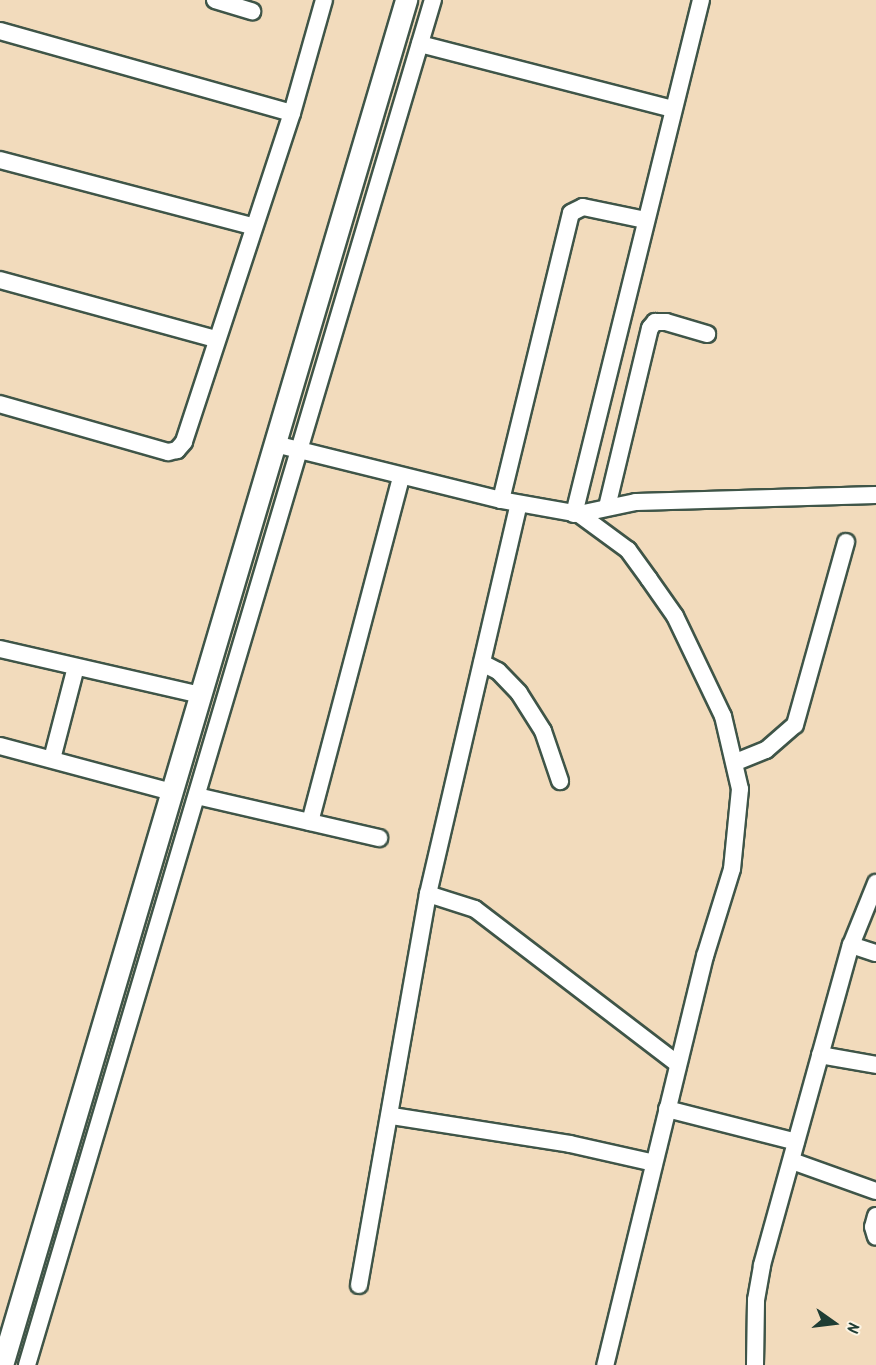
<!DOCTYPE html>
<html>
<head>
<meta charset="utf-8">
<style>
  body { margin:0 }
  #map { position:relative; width:876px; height:1365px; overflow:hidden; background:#f2dbbc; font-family:Kalam,sans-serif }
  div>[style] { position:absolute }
  .roads { filter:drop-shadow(2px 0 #3f5548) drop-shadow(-2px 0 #3f5548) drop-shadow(0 2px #3f5548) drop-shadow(0 -2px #3f5548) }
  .minor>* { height:16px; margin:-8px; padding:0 8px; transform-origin:8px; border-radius:8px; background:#fff }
  .major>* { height:21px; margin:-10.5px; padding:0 10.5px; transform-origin:10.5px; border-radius:10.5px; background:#fff }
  span { translate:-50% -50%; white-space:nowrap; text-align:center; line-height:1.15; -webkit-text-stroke:4.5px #fcf5e5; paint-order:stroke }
  .north { position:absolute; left:804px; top:1293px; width:60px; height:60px; -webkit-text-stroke:4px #fcf5e5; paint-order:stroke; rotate:104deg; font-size:16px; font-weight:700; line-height:24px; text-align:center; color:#1f3d34 }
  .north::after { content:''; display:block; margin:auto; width:21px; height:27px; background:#1f3d34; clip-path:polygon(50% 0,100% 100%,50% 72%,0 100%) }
</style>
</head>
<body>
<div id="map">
  <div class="roads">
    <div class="minor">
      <i style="left:215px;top:0;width:39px;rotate:17deg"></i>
      <i style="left:0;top:31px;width:303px;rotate:15.7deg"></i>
      <i style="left:292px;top:113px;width:346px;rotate:108.2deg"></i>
      <i style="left:184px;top:442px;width:11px;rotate:131deg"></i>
      <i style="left:177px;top:450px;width:9px;rotate:167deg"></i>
      <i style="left:168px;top:452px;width:175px;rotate:-164.1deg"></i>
      <i style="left:420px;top:44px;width:261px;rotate:14.4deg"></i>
      <i style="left:292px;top:113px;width:117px;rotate:-74.2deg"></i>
      <i style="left:0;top:160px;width:260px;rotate:14.7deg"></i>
      <i style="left:0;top:280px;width:223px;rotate:15.3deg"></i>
      <i style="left:275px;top:444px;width:233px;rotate:13.9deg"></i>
      <i style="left:501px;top:500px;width:79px;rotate:10.2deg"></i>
      <i style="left:579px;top:514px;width:61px;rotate:36.3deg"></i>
      <i style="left:628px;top:550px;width:36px;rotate:54deg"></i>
      <i style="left:649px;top:579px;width:45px;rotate:54.9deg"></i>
      <i style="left:675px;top:616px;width:111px;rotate:64.4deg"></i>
      <i style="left:723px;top:716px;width:75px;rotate:76.9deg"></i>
      <i style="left:740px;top:789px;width:80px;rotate:95.7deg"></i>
      <i style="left:732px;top:869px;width:91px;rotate:107.2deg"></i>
      <i style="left:705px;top:956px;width:421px;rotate:103.7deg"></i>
      <i style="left:501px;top:500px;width:295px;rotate:-76.3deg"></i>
      <i style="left:571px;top:213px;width:13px;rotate:-27deg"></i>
      <i style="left:583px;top:207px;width:63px;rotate:11.8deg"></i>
      <i style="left:607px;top:507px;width:184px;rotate:-76.5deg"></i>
      <i style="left:650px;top:328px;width:8px;rotate:-50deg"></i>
      <i style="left:655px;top:322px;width:11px"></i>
      <i style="left:666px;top:322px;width:43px;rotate:16.3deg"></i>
      <i style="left:574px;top:514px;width:529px;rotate:-76.12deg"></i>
      <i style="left:579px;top:514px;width:58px;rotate:-11.9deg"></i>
      <i style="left:636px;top:502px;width:240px;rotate:-1.7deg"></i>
      <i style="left:0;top:649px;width:206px;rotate:12.9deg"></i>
      <i style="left:482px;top:663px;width:18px;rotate:27deg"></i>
      <i style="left:498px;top:671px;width:30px;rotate:46deg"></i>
      <i style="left:519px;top:693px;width:45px;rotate:57.7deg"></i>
      <i style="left:543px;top:731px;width:53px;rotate:71.2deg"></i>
      <i style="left:0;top:746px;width:178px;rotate:15deg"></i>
      <i style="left:52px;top:759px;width:95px;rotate:-75.4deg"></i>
      <i style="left:736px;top:762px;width:32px;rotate:-22deg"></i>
      <i style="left:766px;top:750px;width:38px;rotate:-41deg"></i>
      <i style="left:795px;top:725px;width:190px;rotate:-74.4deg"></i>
      <i style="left:197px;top:796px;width:187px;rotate:13deg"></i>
      <i style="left:310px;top:822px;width:357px;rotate:-75.2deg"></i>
      <i style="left:428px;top:894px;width:49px;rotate:17.7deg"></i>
      <i style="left:475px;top:909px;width:255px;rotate:37.4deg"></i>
      <i style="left:851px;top:945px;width:26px;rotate:18deg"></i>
      <i style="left:820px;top:1055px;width:57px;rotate:10.1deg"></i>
      <i style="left:667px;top:1109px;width:133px;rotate:14.3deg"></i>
      <i style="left:392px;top:1116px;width:180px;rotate:8.9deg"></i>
      <i style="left:570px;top:1144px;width:86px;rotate:12.7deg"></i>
      <i style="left:792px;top:1161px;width:89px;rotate:19.7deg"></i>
      <i style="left:876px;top:1216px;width:11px;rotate:105deg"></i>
      <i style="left:873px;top:1227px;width:10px;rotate:73deg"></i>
      <i style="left:359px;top:1285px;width:397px;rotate:-80deg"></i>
      <i style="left:428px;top:894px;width:400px;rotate:-76.9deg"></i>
      <i style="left:27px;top:1365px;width:1424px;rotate:-73.44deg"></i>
      <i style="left:755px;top:1365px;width:65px;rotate:-89.1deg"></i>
      <i style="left:756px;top:1300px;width:36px;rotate:-80deg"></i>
      <i style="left:762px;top:1265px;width:332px;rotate:-74.5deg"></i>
      <i style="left:851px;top:945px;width:67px;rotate:-68deg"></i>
    </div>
    <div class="major">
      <i style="left:2px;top:1365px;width:1424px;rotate:-73.51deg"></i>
    </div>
  </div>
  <div class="north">N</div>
</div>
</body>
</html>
